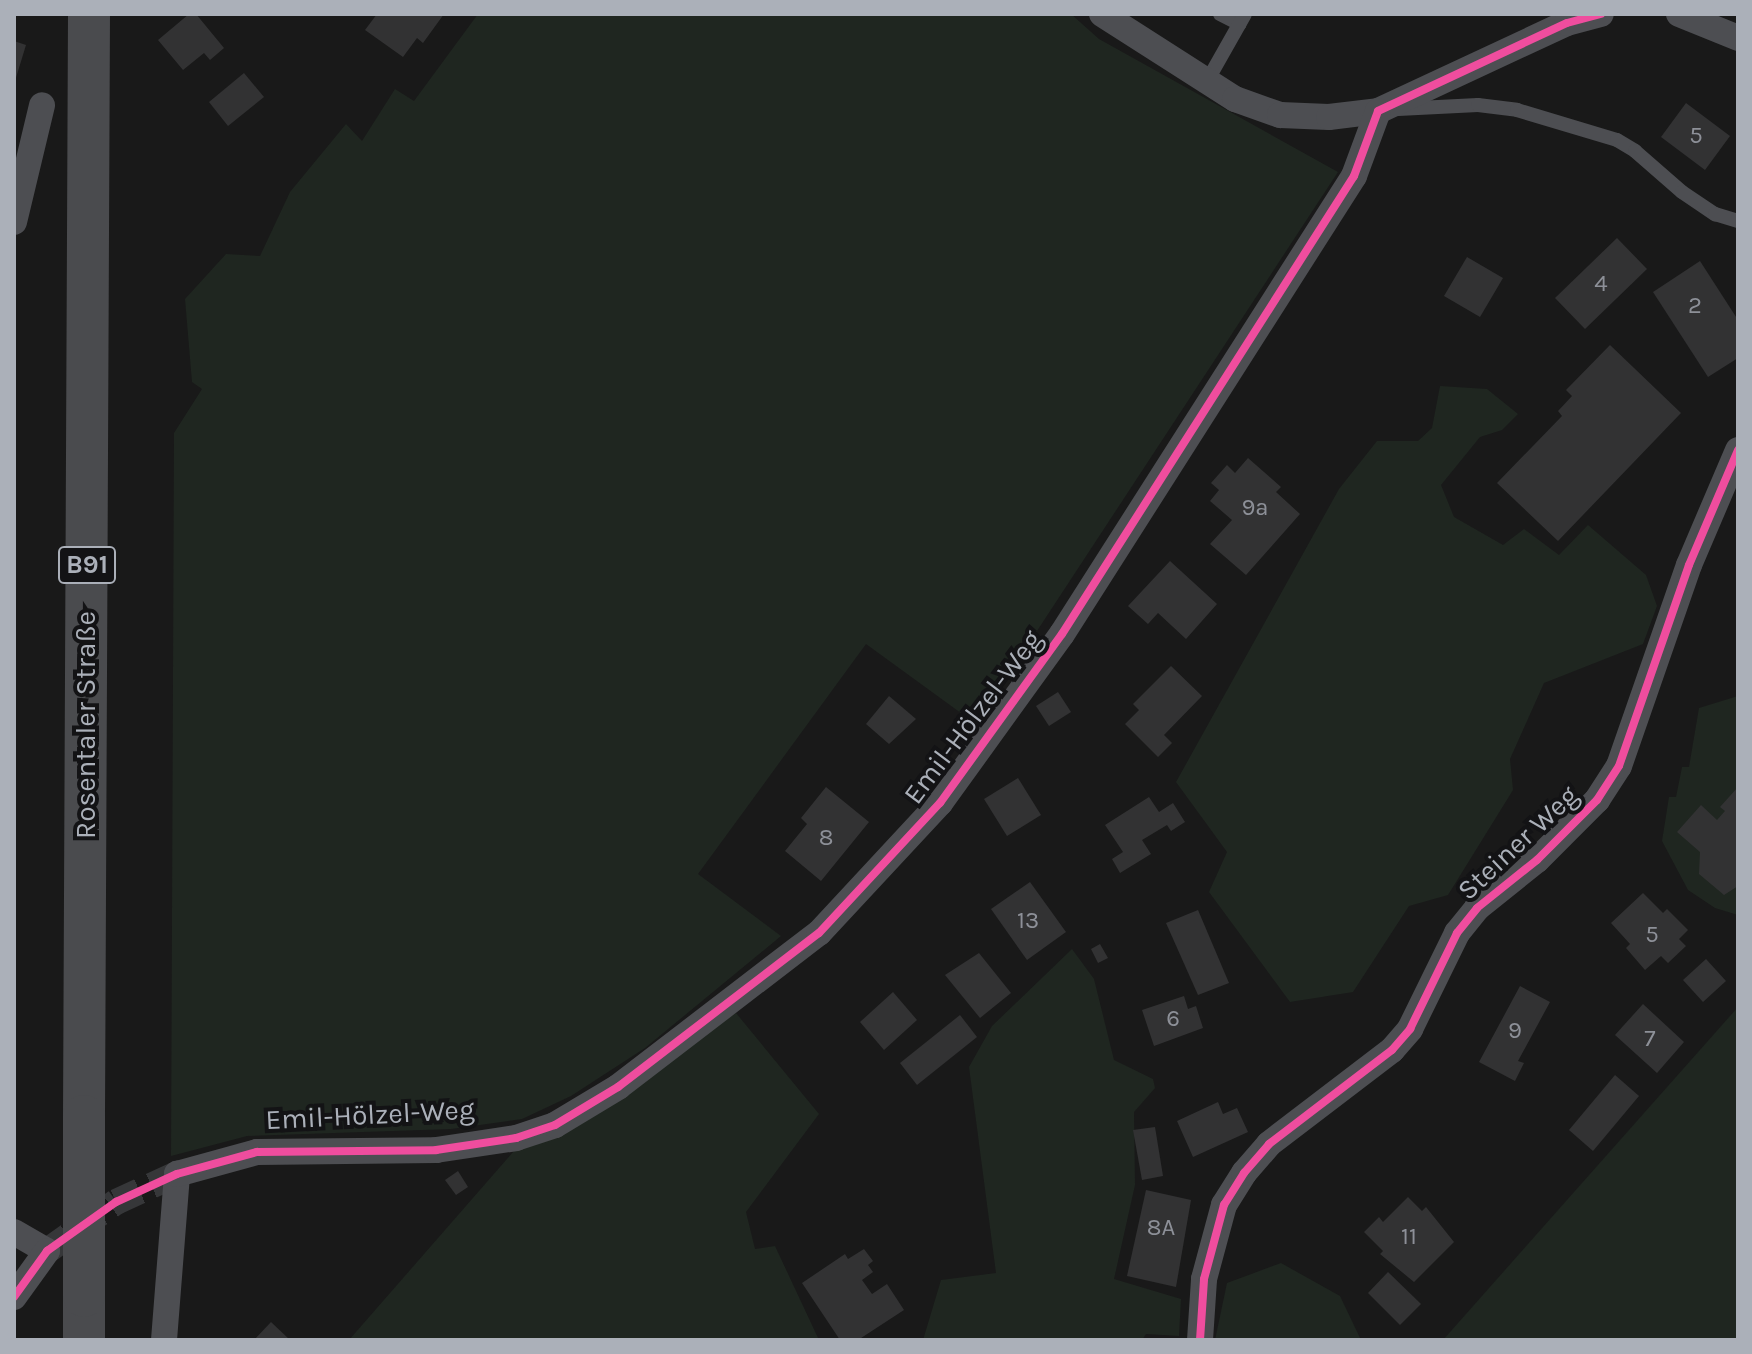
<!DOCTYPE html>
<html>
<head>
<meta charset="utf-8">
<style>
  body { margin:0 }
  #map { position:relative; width:1752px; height:1354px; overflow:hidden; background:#191919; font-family:Karla,sans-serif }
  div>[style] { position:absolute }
  .green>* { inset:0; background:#1f2620 }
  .building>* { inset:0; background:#323233 }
  .minor-tunnel>* { height:26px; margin-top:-13px; transform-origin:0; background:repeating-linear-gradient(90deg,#363739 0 26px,transparent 0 39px) }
  .service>* { height:14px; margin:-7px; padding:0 7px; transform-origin:7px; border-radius:7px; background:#4d4e52 }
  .minor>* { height:26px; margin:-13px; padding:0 13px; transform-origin:13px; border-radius:13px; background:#4d4e52 }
  .primary>* { height:42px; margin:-21px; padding:0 21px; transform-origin:21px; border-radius:21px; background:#4a4b4e }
  .primary-bridge>* { height:42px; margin:-21px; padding:0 21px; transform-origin:21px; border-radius:21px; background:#4a4b4e }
  .cycleway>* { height:8px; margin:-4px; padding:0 4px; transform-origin:4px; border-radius:4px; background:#ef4d9e }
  span { translate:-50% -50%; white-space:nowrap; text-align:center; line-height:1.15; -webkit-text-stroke:8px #131315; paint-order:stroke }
  .number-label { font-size:24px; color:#8d9098 }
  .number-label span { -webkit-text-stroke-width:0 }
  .shield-label span { padding:2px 6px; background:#131315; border:2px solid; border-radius:6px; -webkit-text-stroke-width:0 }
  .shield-label { font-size:26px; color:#abb0b9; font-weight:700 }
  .street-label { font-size:28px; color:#abb0b9 }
  .frame { position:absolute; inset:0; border:16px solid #abb0b9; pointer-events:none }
</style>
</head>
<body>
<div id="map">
  <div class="green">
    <i style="clip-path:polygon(478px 14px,1071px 14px,1099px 39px,1338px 172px,976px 724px,866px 644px,698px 874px,781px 936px,645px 1048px,571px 1096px,522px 1119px,451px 1129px,247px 1136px,171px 1156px,174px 433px,202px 389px,192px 382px,185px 299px,226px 254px,260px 256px,290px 192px,346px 124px,362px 141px,395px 89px,414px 101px)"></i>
    <i style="clip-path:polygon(1440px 386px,1487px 389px,1518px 414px,1502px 430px,1480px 437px,1441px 485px,1454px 517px,1503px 545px,1524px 529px,1559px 555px,1588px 525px,1646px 575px,1657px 606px,1643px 644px,1544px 683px,1510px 759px,1513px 790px,1448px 895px,1409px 906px,1353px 992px,1290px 1002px,1209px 892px,1227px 852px,1176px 782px,1339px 489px,1377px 441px,1418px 441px,1432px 428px)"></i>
    <i style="clip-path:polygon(1738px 696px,1738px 915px,1715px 908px,1688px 890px,1662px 841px,1669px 797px,1676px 797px,1682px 767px,1689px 767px,1699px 708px)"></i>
    <i style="clip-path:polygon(1072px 949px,1094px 979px,1114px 1060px,1153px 1079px,1155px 1088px,1134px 1112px,1135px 1185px,1114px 1279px,1181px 1299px,1179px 1336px,1146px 1334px,1142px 1340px,923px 1340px,941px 1280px,996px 1273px,969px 1067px,992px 1026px)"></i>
    <i style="clip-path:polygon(1738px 1007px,1738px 1340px,1443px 1340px)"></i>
    <i style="clip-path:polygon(736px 1013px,819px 1114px,746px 1212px,755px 1249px,775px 1246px,819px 1340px,349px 1340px,514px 1151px)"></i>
    <i style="clip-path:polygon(1281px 1263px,1340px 1296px,1361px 1340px,1215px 1340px,1227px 1283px)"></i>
  </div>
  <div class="building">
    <i style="clip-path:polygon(189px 14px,196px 14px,224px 48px,210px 60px,204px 53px,183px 70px,158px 40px)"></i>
    <i style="clip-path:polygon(377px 14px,444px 14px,423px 43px,417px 38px,403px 57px,365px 30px)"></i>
    <i style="clip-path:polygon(14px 41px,26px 45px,15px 81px,14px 81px)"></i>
    <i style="clip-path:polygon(244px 73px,264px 97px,228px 126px,209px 102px)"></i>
    <i style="clip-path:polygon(1686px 103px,1730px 136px,1705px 170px,1661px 137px)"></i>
    <i style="clip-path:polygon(1617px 238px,1647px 269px,1585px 329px,1555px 298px)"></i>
    <i style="clip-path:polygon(1467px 257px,1503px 278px,1480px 317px,1444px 296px)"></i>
    <i style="clip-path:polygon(1700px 261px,1738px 320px,1738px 358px,1708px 377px,1653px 292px)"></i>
    <i style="clip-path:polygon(1610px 345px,1681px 413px,1558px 541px,1497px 483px,1562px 416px,1558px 411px,1572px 396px,1566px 390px)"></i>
    <i style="clip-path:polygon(1248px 458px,1281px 487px,1276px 492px,1300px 514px,1246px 575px,1210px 544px,1232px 520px,1210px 501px,1219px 490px,1211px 483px,1227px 465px,1235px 473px)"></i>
    <i style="clip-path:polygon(1170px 561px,1217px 604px,1186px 639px,1158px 613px,1148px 624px,1128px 606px)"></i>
    <i style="clip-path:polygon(1171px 666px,1202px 696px,1164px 735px,1172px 743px,1158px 757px,1125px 724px,1139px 710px,1133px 704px)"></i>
    <i style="clip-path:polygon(1058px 692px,1071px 712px,1049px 726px,1036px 706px)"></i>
    <i style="clip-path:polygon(889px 696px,916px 719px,889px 744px,866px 724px)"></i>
    <i style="clip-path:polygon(1018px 778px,1041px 815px,1007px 836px,984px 799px)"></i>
    <i style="clip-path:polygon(826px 787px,869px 822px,821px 881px,785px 851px,807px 824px,801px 818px)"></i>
    <i style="clip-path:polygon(1738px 787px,1738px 886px,1724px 895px,1699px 874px,1700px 852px,1677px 832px,1701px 805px,1717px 820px,1725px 811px,1720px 807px)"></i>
    <i style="clip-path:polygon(1149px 797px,1159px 812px,1173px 803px,1185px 822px,1171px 831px,1167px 825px,1142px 840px,1151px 854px,1120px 873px,1112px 859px,1123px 852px,1105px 825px)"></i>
    <i style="clip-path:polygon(1030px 882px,1066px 932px,1027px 960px,991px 909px)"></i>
    <i style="clip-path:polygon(1643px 893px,1663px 913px,1667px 909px,1688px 930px,1679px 939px,1686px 946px,1668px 963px,1661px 956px,1645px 970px,1626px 948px,1630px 944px,1611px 923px)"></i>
    <i style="clip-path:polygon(1198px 910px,1229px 983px,1198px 995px,1166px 923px)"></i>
    <i style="clip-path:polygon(1100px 944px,1108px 958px,1098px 963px,1091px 949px)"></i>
    <i style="clip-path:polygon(979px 953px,1011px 993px,980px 1018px,945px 975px)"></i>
    <i style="clip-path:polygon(1706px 959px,1726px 981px,1703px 1002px,1683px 980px)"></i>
    <i style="clip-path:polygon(1520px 986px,1550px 1002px,1518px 1061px,1524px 1063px,1515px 1081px,1479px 1062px)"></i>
    <i style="clip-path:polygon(893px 992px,917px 1020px,884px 1050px,860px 1022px)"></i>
    <i style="clip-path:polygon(1184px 996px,1188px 1009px,1196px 1006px,1203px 1028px,1154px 1046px,1142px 1010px)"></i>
    <i style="clip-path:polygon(1643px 1004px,1684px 1042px,1657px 1073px,1615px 1035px)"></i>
    <i style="clip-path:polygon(960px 1015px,977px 1037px,917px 1085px,900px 1063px)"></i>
    <i style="clip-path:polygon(1615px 1075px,1639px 1096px,1593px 1151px,1569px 1130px)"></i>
    <i style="clip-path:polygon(1218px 1102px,1223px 1114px,1237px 1108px,1248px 1132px,1193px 1157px,1177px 1121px)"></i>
    <i style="clip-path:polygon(1155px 1127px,1163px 1176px,1142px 1180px,1133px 1130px)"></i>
    <i style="clip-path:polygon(458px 1171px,468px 1187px,456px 1195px,445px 1180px)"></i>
    <i style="clip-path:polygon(1146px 1190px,1191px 1200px,1176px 1287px,1127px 1276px)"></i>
    <i style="clip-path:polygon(1408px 1197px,1422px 1211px,1426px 1207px,1454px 1242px,1414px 1282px,1380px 1254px,1383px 1251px,1364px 1232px,1379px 1217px,1383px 1222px)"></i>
    <i style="clip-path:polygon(864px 1249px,873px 1261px,868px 1265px,873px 1272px,862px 1280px,872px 1294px,887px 1284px,904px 1310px,858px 1340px,840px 1340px,802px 1283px,845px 1254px,848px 1259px)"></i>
    <i style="clip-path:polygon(1388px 1272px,1421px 1304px,1400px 1325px,1368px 1293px)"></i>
    <i style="clip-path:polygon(271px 1322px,290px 1340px,254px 1340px)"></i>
  </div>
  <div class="minor-tunnel">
    <i style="left:47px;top:1251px;width:85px;rotate:-35.4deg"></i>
    <i style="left:116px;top:1202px;width:67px;rotate:-24.7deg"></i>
  </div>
  <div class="service">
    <i style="left:1220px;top:14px;width:22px;rotate:27deg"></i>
    <i style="left:1206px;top:83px;width:79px;rotate:-60.5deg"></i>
    <i style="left:1398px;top:109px;width:80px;rotate:-2.9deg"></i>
    <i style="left:1478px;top:105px;width:39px;rotate:7deg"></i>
    <i style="left:1517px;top:110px;width:104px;rotate:16.7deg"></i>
    <i style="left:1617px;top:140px;width:21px;rotate:31deg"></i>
    <i style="left:1635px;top:151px;width:62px;rotate:41.1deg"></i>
    <i style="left:1682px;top:192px;width:40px;rotate:34deg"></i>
    <i style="left:1715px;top:214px;width:24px;rotate:17deg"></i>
  </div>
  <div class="minor">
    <i style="left:1102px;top:14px;width:158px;rotate:32.6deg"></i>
    <i style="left:1235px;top:99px;width:48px;rotate:19.6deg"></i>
    <i style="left:1280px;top:115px;width:49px;rotate:2.3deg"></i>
    <i style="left:1329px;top:117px;width:49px;rotate:-7deg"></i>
    <i style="left:1378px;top:111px;width:208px;rotate:-25deg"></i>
    <i style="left:1567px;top:23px;width:35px;rotate:-15deg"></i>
    <i style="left:1679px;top:14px;width:64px;rotate:22.1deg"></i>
    <i style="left:14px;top:222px;width:120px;rotate:-76.5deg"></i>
    <i style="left:14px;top:1232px;width:38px;rotate:30deg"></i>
    <i style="left:47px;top:1251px;width:57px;rotate:125.7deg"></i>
    <i style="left:164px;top:1340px;width:167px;rotate:-85.5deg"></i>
    <i style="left:177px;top:1174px;width:83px;rotate:-15.4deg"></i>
    <i style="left:257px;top:1152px;width:179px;rotate:-0.6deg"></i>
    <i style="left:436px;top:1150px;width:81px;rotate:-8.5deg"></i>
    <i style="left:516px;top:1138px;width:41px;rotate:-18.4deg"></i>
    <i style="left:555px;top:1125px;width:74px;rotate:-31.1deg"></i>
    <i style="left:618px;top:1087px;width:253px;rotate:-37.5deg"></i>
    <i style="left:819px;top:933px;width:178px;rotate:-47.1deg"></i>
    <i style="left:940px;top:803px;width:208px;rotate:-54.2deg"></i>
    <i style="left:1062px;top:634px;width:543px;rotate:-57.48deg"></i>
    <i style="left:1354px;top:176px;width:69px;rotate:-69.7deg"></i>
    <i style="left:1200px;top:1340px;width:61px;rotate:-86.2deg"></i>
    <i style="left:1204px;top:1279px;width:77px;rotate:-74.9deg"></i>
    <i style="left:1224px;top:1205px;width:38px;rotate:-58deg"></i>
    <i style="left:1244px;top:1173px;width:38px;rotate:-49deg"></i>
    <i style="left:1269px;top:1144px;width:155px;rotate:-37.4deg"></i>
    <i style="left:1392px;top:1050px;width:28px;rotate:-49deg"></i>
    <i style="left:1410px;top:1029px;width:107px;rotate:-63.9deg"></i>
    <i style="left:1457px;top:933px;width:32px;rotate:-51deg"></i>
    <i style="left:1477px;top:908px;width:77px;rotate:-38.7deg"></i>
    <i style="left:1537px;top:860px;width:85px;rotate:-45deg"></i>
    <i style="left:1597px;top:800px;width:40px;rotate:-57.1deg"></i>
    <i style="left:1619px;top:766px;width:213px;rotate:-70.8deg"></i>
    <i style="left:1689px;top:565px;width:125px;rotate:-66.9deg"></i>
  </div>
  <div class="primary">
    <i style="left:84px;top:1116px;width:1102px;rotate:-89.74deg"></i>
    <i style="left:84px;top:1296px;width:44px;rotate:90deg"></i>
  </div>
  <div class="primary-bridge">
    <i style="left:84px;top:1296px;width:180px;rotate:-90deg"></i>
  </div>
  <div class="cycleway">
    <i style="left:14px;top:1297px;width:57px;rotate:-54.3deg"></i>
    <i style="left:47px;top:1251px;width:85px;rotate:-35.4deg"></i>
    <i style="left:116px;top:1202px;width:67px;rotate:-24.7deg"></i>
    <i style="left:177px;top:1174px;width:83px;rotate:-15.4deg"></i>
    <i style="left:257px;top:1152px;width:179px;rotate:-0.6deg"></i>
    <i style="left:436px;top:1150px;width:81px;rotate:-8.5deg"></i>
    <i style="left:516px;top:1138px;width:41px;rotate:-18.4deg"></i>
    <i style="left:555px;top:1125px;width:74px;rotate:-31.1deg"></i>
    <i style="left:618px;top:1087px;width:253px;rotate:-37.5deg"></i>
    <i style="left:819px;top:933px;width:178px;rotate:-47.1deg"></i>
    <i style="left:940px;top:803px;width:208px;rotate:-54.2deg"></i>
    <i style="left:1062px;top:634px;width:543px;rotate:-57.48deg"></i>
    <i style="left:1354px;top:176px;width:69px;rotate:-69.7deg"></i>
    <i style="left:1378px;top:111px;width:208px;rotate:-25deg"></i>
    <i style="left:1567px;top:23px;width:35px;rotate:-15deg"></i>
    <i style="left:1200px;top:1340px;width:61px;rotate:-86.2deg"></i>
    <i style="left:1204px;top:1279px;width:77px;rotate:-74.9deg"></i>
    <i style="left:1224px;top:1205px;width:38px;rotate:-58deg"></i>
    <i style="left:1244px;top:1173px;width:38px;rotate:-49deg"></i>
    <i style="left:1269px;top:1144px;width:155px;rotate:-37.4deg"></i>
    <i style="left:1392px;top:1050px;width:28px;rotate:-49deg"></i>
    <i style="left:1410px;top:1029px;width:107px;rotate:-63.9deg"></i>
    <i style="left:1457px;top:933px;width:32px;rotate:-51deg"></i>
    <i style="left:1477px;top:908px;width:77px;rotate:-38.7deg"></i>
    <i style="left:1537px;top:860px;width:85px;rotate:-45deg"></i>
    <i style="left:1597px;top:800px;width:40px;rotate:-57.1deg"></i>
    <i style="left:1619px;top:766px;width:213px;rotate:-70.8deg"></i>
    <i style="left:1689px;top:565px;width:125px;rotate:-66.9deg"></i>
  </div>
  <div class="number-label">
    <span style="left:1696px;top:136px">5</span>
    <span style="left:1601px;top:284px">4</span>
    <span style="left:1695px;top:306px">2</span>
    <span style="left:1255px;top:508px">9a</span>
    <span style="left:826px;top:838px">8</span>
    <span style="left:1028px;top:921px">13</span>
    <span style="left:1652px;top:935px">5</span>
    <span style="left:1173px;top:1019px">6</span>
    <span style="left:1515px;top:1031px">9</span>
    <span style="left:1650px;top:1039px">7</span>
    <span style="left:1161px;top:1228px">8A</span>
    <span style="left:1409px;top:1237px">11</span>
  </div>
  <div class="shield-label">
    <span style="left:87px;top:565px">B91</span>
  </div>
  <div class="street-label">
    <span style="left:973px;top:717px;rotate:-53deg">Emil-Hölzel-Weg</span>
    <span style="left:86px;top:725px;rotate:-90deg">Rosentaler Straße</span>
    <span style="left:1518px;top:843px;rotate:-43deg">Steiner Weg</span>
    <span style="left:370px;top:1115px;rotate:-3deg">Emil-Hölzel-Weg</span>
  </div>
  <div class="frame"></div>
</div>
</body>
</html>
